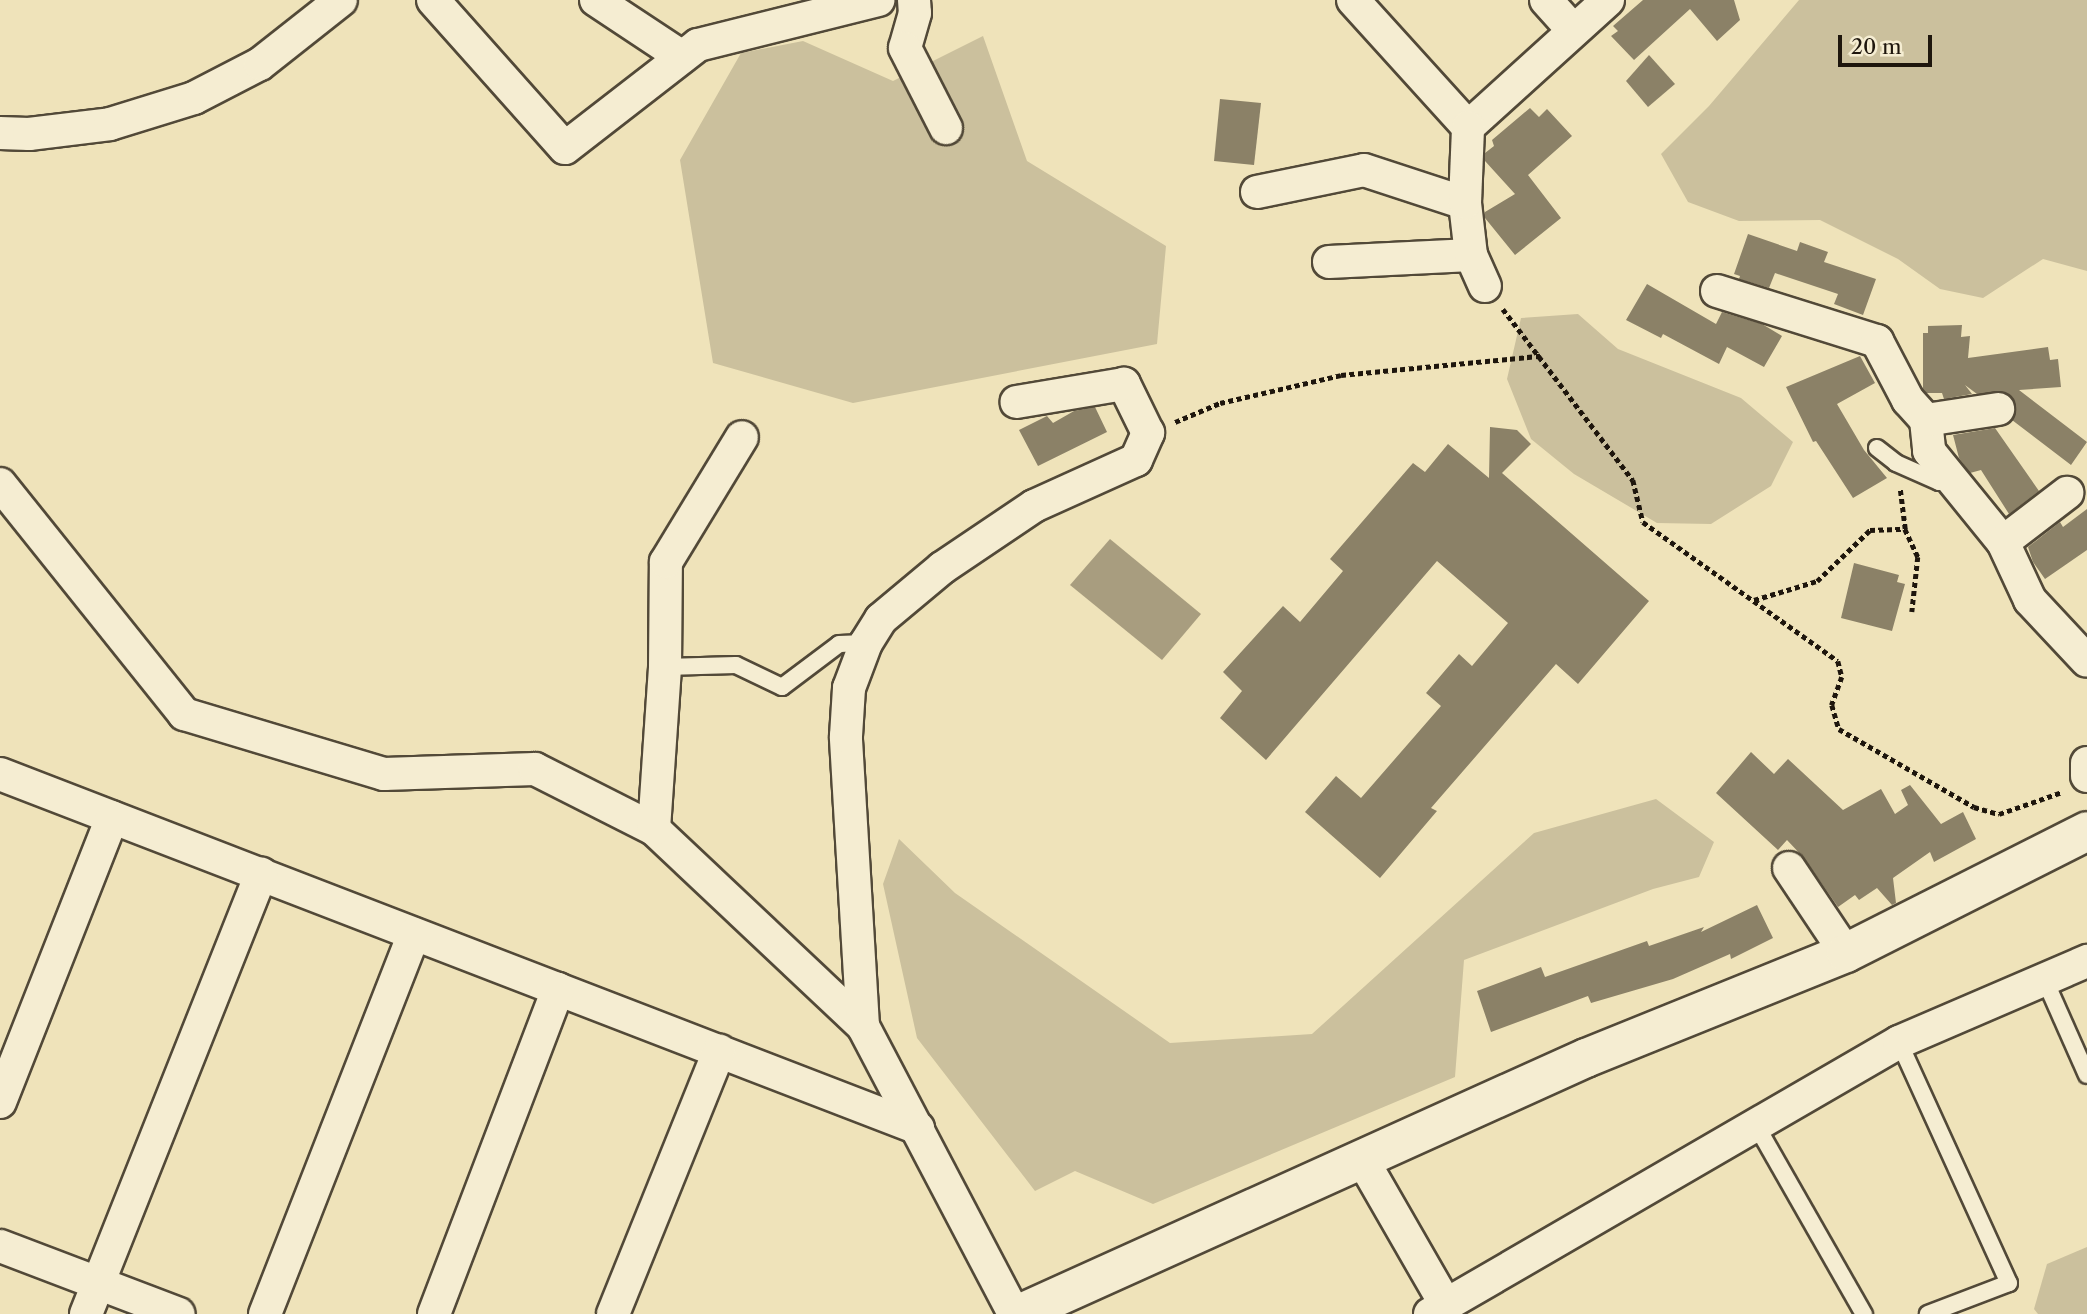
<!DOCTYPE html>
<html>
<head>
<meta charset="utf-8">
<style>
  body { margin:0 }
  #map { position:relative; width:2087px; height:1314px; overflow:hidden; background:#efe3ba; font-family:"Libre Caslon Text",serif }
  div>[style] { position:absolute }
  .green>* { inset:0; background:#cbc09d }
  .water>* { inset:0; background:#a89d7f }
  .building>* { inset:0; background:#8b8167 }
  .path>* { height:4.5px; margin-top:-2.25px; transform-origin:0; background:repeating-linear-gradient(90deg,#1e160d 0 5px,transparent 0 8.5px) }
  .roads { filter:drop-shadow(2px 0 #524938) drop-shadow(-2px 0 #524938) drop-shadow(0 2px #524938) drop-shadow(0 -2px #524938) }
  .service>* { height:16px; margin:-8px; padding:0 8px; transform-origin:8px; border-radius:8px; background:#f5edd2 }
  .minor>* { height:32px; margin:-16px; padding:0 16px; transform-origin:16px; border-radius:16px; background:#f5edd2 }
  .tertiary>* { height:38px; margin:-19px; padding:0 19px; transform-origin:19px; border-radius:19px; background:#f5edd2 }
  span { translate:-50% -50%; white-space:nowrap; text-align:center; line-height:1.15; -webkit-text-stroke:6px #f5edd2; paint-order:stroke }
  .scale { position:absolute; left:1838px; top:35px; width:94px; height:32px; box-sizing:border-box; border:4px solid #1e160d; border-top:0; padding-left:9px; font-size:21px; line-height:24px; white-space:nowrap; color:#1e160d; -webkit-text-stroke:5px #f5edd2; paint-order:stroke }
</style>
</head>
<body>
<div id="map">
  <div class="green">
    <i style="clip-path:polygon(1799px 0,2087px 0,2087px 271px,2043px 259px,1983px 298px,1940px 289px,1898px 259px,1820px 220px,1739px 221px,1688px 202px,1661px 154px,1709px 106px)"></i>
    <i style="clip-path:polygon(983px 36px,1027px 161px,1166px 246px,1157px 344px,853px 403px,713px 363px,680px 160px,741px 53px,803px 41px,893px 81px)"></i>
    <i style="clip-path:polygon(1578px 314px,1618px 349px,1741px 398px,1793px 442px,1771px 486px,1711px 524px,1657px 523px,1574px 474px,1531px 439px,1507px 379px,1521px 318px)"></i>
    <i style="clip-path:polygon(1656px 799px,1714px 842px,1699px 877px,1653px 889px,1464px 960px,1455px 1077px,1153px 1204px,1075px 1171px,1035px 1191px,917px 1038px,883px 884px,899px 839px,955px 893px,1170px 1043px,1312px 1034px,1534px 833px)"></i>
    <i style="clip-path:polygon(2087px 1247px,2087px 1314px,2038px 1314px,2034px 1309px,2047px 1264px)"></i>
  </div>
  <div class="water">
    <i style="clip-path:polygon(1110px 539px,1201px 614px,1162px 660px,1070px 585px)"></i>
  </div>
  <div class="building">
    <i style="clip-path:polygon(1643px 0,1734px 0,1740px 20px,1717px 41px,1690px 9px,1634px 60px,1611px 36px,1618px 31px,1613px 26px)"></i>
    <i style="clip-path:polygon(1649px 55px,1675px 84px,1648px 107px,1626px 81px)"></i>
    <i style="clip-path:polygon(1220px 99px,1261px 103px,1254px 165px,1214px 161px)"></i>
    <i style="clip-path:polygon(1530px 108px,1539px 117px,1547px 109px,1572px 136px,1528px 175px,1561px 218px,1515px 255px,1485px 218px,1485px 212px,1515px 194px,1485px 161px,1485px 153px,1494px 146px,1492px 140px)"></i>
    <i style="clip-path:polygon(1748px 234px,1797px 251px,1800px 242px,1828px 252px,1824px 262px,1876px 279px,1863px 315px,1834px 304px,1838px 294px,1775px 273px,1769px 288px,1739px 279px,1740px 276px,1734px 274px)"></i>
    <i style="clip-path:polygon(1647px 284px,1716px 324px,1722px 312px,1762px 324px,1782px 336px,1764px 367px,1727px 347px,1719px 364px,1663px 334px,1661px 338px,1626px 320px)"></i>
    <i style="clip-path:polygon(1962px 325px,1961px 337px,1970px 336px,1968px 358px,2048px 347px,2050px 360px,2058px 359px,2061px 387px,2019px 390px,2087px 442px,2071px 465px,2012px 420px,2016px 406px,2005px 392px,1977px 394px,1965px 385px,1972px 394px,1944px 399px,1942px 393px,1926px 393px,1923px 389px,1923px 333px,1928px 333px,1928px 326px)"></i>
    <i style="clip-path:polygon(1860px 356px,1875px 383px,1837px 404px,1864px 450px,1887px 478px,1853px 498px,1816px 441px,1813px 442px,1786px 387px)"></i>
    <i style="clip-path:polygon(1095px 407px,1107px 432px,1038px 466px,1019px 430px,1047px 416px,1053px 423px,1074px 411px)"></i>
    <i style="clip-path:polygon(1490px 427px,1517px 430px,1531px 444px,1502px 473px,1649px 601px,1578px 684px,1556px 664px,1431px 808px,1437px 811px,1380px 878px,1305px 812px,1336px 776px,1361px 798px,1441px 706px,1426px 693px,1459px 654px,1472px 666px,1508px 623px,1437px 561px,1266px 760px,1220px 718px,1242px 691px,1223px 672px,1283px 606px,1300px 622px,1343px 571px,1330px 559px,1413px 463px,1425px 472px,1448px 444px,1489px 478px)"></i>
    <i style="clip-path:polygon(1995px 428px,2039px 491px,2009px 514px,1981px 470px,1970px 473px,1959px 458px,1953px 435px)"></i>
    <i style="clip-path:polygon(2087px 509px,2087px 550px,2045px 579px,2033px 562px,2028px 547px,2060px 522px,2063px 527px)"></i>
    <i style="clip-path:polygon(1854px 563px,1899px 575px,1897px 582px,1905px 584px,1892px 631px,1841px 618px)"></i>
    <i style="clip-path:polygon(1751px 752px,1774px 774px,1788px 759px,1843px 810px,1881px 789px,1895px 814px,1908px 805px,1901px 790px,1910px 785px,1941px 824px,1963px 812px,1976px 839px,1934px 862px,1930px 852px,1893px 878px,1896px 903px,1892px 905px,1877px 888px,1859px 900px,1855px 895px,1838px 907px,1804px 858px,1787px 840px,1778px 850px,1716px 793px)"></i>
    <i style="clip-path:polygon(1757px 905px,1773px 938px,1731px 959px,1730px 954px,1673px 979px,1591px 1003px,1588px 996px,1491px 1032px,1477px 991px,1541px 967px,1545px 977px,1647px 941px,1649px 946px,1704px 927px,1701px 932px)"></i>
  </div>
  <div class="path">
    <i style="left:1503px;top:309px;width:215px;rotate:52.8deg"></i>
    <i style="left:1633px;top:480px;width:43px;rotate:76.6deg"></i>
    <i style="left:1643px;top:522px;width:239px;rotate:35.5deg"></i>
    <i style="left:1838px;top:661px;width:16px;rotate:76deg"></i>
    <i style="left:1842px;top:677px;width:30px;rotate:110deg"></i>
    <i style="left:1832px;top:705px;width:25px;rotate:74deg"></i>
    <i style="left:1839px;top:729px;width:156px;rotate:30deg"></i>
    <i style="left:1974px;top:807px;width:26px;rotate:16deg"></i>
    <i style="left:1999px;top:814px;width:67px;rotate:-19.2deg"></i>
    <i style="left:1175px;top:422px;width:49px;rotate:-22.9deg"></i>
    <i style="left:1220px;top:403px;width:124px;rotate:-13deg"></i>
    <i style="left:1341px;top:375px;width:200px;rotate:-5.5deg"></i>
    <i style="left:1905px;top:529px;width:31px;rotate:65deg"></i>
    <i style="left:1918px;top:557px;width:55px;rotate:96.2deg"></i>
    <i style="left:1754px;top:600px;width:66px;rotate:-16.8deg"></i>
    <i style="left:1817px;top:581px;width:74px;rotate:-43.9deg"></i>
    <i style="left:1870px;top:530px;width:35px;rotate:-2deg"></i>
    <i style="left:1905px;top:529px;width:40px;rotate:-97.1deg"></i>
  </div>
  <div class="roads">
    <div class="service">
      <i style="left:1877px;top:448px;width:24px;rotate:38deg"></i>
      <i style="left:1896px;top:463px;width:47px;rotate:23.8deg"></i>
      <i style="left:1939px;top:482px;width:10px;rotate:-29deg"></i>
      <i style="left:665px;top:667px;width:71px;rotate:-1.6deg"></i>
      <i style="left:736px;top:665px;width:51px;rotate:25.6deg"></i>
      <i style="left:782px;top:687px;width:71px;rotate:-37deg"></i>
      <i style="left:839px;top:644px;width:27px;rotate:-2deg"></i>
      <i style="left:2044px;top:978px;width:106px;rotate:66.1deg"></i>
      <i style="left:1899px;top:1042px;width:265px;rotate:65.5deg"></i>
      <i style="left:2009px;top:1283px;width:87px;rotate:159.1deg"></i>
      <i style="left:1756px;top:1125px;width:218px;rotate:60.3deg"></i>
    </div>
    <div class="minor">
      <i style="left:433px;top:0;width:198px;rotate:48.3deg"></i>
      <i style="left:565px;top:148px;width:168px;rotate:-37.8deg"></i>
      <i style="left:698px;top:45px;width:186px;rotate:-14deg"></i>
      <i style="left:596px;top:0;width:103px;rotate:33.5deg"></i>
      <i style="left:914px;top:0;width:13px;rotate:86deg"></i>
      <i style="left:915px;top:13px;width:36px;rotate:106deg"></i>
      <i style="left:905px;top:48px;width:90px;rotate:62.9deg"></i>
      <i style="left:1353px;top:0;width:171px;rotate:47.8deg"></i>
      <i style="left:1468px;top:127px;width:189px;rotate:-42.2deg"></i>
      <i style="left:1546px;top:0;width:40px;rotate:48deg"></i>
      <i style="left:0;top:133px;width:29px;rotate:2deg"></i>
      <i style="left:29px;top:134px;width:82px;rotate:-7deg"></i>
      <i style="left:110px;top:124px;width:88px;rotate:-17.2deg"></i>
      <i style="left:194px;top:98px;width:74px;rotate:-27.3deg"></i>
      <i style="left:260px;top:64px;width:103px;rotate:-38.3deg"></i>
      <i style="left:1257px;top:192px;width:109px;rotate:-11.6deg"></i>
      <i style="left:1364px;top:170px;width:106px;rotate:18.1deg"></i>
      <i style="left:1471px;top:255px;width:34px;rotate:66deg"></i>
      <i style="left:1329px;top:262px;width:142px;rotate:-2.8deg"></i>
      <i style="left:1471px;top:255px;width:52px;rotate:-96.6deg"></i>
      <i style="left:1465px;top:203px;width:76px;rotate:-87.7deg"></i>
      <i style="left:1717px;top:291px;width:168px;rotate:17.4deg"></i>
      <i style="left:1877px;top:341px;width:67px;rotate:62.3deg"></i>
      <i style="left:1908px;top:400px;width:27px;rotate:48deg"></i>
      <i style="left:1926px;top:420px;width:31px;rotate:84deg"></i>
      <i style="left:1929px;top:451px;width:117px;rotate:50.9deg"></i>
      <i style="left:2003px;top:542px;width:64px;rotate:65deg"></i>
      <i style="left:2030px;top:600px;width:83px;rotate:46.9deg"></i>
      <i style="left:1926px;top:420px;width:73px;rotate:-8.7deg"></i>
      <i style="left:0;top:484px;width:295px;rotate:51.3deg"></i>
      <i style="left:184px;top:714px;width:209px;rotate:16.7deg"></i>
      <i style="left:384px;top:774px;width:151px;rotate:-1.9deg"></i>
      <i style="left:535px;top:769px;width:133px;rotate:26.8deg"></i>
      <i style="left:654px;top:829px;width:287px;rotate:43.3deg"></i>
      <i style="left:863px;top:1026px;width:325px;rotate:62.3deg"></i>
      <i style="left:2003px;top:542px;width:81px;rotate:-37.4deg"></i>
      <i style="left:2087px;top:763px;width:13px;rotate:90deg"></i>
      <i style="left:0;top:774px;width:984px;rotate:21.09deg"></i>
      <i style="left:654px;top:829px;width:162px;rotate:-86.1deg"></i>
      <i style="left:665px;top:667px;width:105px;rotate:-89.5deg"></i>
      <i style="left:666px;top:562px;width:146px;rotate:-58.7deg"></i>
      <i style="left:1789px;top:868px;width:102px;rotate:56.2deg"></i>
      <i style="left:863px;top:1026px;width:290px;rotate:-93.4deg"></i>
      <i style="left:846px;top:736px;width:48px;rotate:-86.4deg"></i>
      <i style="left:849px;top:688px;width:48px;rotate:-69.3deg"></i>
      <i style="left:866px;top:643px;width:28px;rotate:-58deg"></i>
      <i style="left:881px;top:619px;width:80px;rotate:-39.9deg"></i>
      <i style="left:942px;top:568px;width:111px;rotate:-34deg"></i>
      <i style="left:1034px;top:506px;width:112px;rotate:-24.3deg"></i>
      <i style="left:1136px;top:460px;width:30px;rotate:-66deg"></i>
      <i style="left:1148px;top:433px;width:55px;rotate:-116.1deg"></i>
      <i style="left:1124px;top:384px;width:109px;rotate:170.5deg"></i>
      <i style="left:0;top:1102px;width:306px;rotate:-68.5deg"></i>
      <i style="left:1362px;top:1159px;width:168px;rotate:60.1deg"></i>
      <i style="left:0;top:1246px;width:191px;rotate:20.8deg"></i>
      <i style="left:86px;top:1314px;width:474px;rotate:-68.3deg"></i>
      <i style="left:265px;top:1314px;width:408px;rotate:-68.6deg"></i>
      <i style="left:434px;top:1314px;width:348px;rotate:-69.1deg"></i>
      <i style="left:613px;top:1314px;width:284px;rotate:-68deg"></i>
      <i style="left:1430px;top:1314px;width:542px;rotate:-30.11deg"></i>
      <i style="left:1899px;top:1042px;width:205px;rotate:-23.3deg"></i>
    </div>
    <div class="tertiary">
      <i style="left:1019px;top:1314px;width:622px;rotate:-24.3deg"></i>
      <i style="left:1586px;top:1058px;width:280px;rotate:-22deg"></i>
      <i style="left:1846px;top:953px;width:270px;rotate:-26.8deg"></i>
    </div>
  </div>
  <div class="scale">20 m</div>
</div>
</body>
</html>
